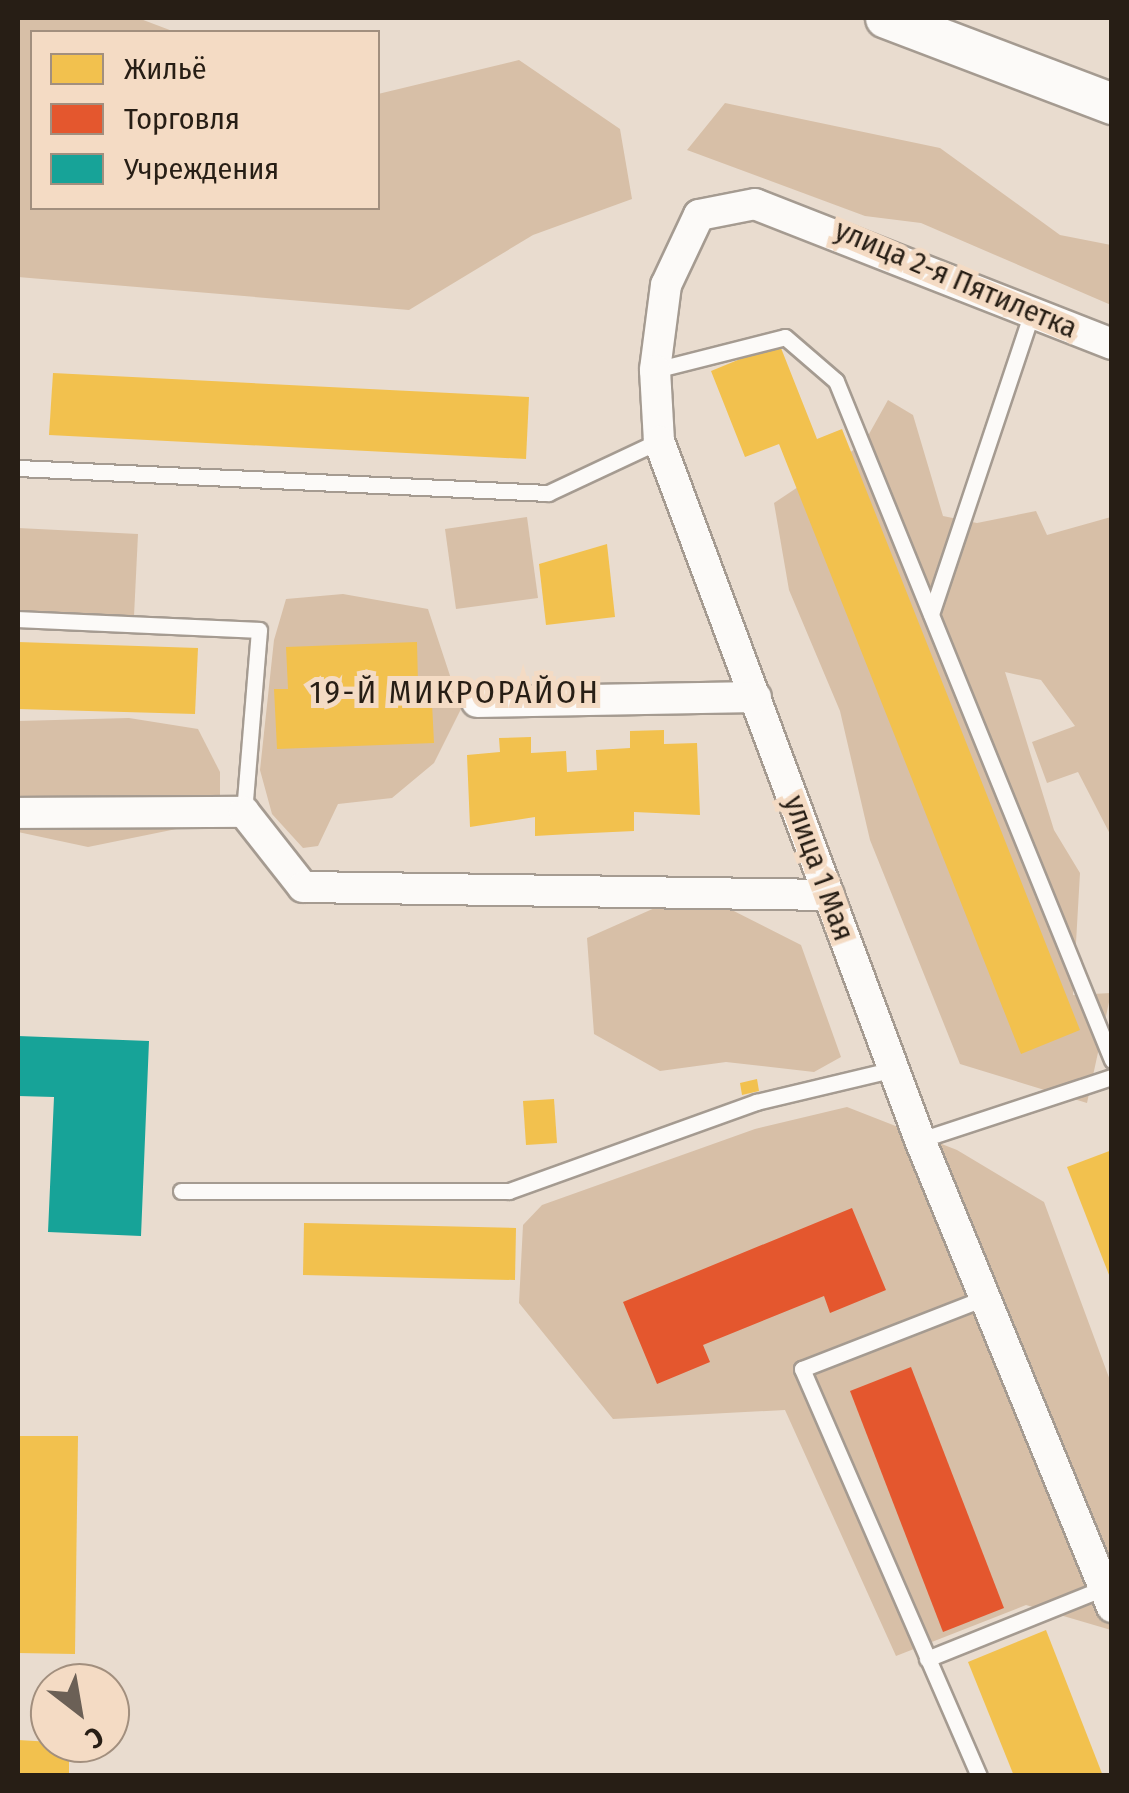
<!DOCTYPE html>
<html>
<head>
<meta charset="utf-8">
<style>
  body { margin:0 }
  #map { position:relative; width:1129px; height:1793px; overflow:hidden; background:#e9dccf; font-family:"Fira Sans Condensed",sans-serif }
  div>[style] { position:absolute }
  .green>* { inset:0; background:#d7bfa7 }
  .homes>* { inset:0; background:#f2c14e }
  .shops>* { inset:0; background:#e4572e }
  .public>* { inset:0; background:#17a398 }
  .roads { filter:drop-shadow(2px 0 #a59b91) drop-shadow(-2px 0 #a59b91) drop-shadow(0 2px #a59b91) drop-shadow(0 -2px #a59b91) }
  .lane>* { height:15px; margin:-7.5px; padding:0 7.5px; transform-origin:7.5px; border-radius:7.5px; background:#fcfaf8 }
  .street>* { height:30px; margin:-15px; padding:0 15px; transform-origin:15px; border-radius:15px; background:#fcfaf8 }
  .secondary>* { height:40px; margin:-20px; padding:0 20px; transform-origin:20px; border-radius:20px; background:#fcfaf8 }
  span { translate:-50% -50%; white-space:nowrap; text-align:center; line-height:1.15; -webkit-text-stroke:10px #f4dbc4; paint-order:stroke }
  .street-label { font-size:30px; color:#271e15 }
  .neighbourhood-label { font-size:32px; color:#271e15; letter-spacing:2.5px }
  .frame { position:absolute; inset:0; border:20px solid #271e15; pointer-events:none }
  .legend { position:absolute; left:30px; top:30px; width:350px; height:180px; box-sizing:border-box; background:#f4dbc4; border:2px solid #a28f7e; margin:0; padding:12px 18px; list-style:none; font-size:30px; color:#271e15 }
  .legend li { display:flex; align-items:center; gap:20px; height:50px }
  .legend b { width:50px; border:2px solid #a28f7e }
  .north { position:absolute; left:30px; top:1663px; width:100px; height:100px; box-sizing:border-box; background:#f4dbc4; border:2px solid #a28f7e; border-radius:50%; rotate:149deg; font-size:28px; font-weight:700; line-height:40px; text-align:center; color:#271e15 }
  .north::after { content:''; display:block; margin:auto; width:35px; height:45px; background:#6b6056; clip-path:polygon(50% 0,100% 100%,50% 72%,0 100%) }
</style>
</head>
<body>
<div id="map">
  <div class="green">
    <i style="clip-path:polygon(18px 18px,138px 18px,175px 32px,32px 32px,32px 208px,378px 208px,378px 94px,519px 60px,620px 129px,632px 199px,533px 235px,409px 310px,18px 277px)"></i>
    <i style="clip-path:polygon(725px 103px,940px 148px,1060px 235px,1111px 245px,1111px 305px,921px 223px,865px 216px,687px 150px)"></i>
    <i style="clip-path:polygon(888px 400px,913px 415px,943px 516px,977px 523px,1036px 511px,1047px 535px,1111px 517px,1111px 836px,1078px 772px,1047px 783px,1032px 742px,1075px 726px,1041px 680px,1005px 672px,1054px 830px,1080px 873px,1073px 995px,1111px 993px,1087px 1103px,960px 1064px,870px 840px,840px 711px,789px 590px,774px 503px,864px 443px)"></i>
    <i style="clip-path:polygon(527px 517px,538px 598px,456px 609px,445px 529px)"></i>
    <i style="clip-path:polygon(18px 528px,138px 534px,134px 616px,18px 611px)"></i>
    <i style="clip-path:polygon(343px 594px,428px 609px,461px 709px,434px 763px,392px 798px,338px 804px,318px 846px,303px 848px,272px 814px,260px 770px,274px 640px,286px 599px)"></i>
    <i style="clip-path:polygon(129px 718px,198px 729px,220px 772px,220px 802px,186px 827px,88px 847px,18px 832px,18px 721px)"></i>
    <i style="clip-path:polygon(714px 901px,801px 945px,841px 1057px,814px 1072px,726px 1062px,660px 1071px,594px 1034px,587px 938px,657px 907px)"></i>
    <i style="clip-path:polygon(847px 1107px,957px 1150px,1044px 1202px,1111px 1383px,1111px 1630px,1026px 1605px,896px 1656px,785px 1410px,613px 1419px,519px 1303px,523px 1225px,542px 1205px,755px 1129px)"></i>
  </div>
  <div class="homes">
    <i style="clip-path:polygon(779px 343px,817px 439px,842px 429px,1080px 1030px,1021px 1054px,779px 444px,745px 457px,711px 371px)"></i>
    <i style="clip-path:polygon(53px 373px,529px 397px,526px 459px,49px 435px)"></i>
    <i style="clip-path:polygon(607px 544px,615px 617px,546px 625px,539px 564px)"></i>
    <i style="clip-path:polygon(18px 642px,198px 648px,195px 714px,18px 709px)"></i>
    <i style="clip-path:polygon(417px 642px,418px 684px,431px 683px,434px 743px,277px 749px,274px 689px,288px 689px,286px 647px)"></i>
    <i style="clip-path:polygon(664px 730px,664px 744px,697px 743px,700px 815px,634px 812px,634px 831px,570px 834px,535px 836px,535px 817px,470px 827px,467px 755px,500px 752px,499px 738px,531px 737px,531px 753px,566px 751px,567px 772px,597px 770px,596px 750px,630px 748px,630px 731px)"></i>
    <i style="clip-path:polygon(757px 1079px,759px 1091px,742px 1095px,740px 1083px)"></i>
    <i style="clip-path:polygon(554px 1099px,557px 1143px,526px 1145px,523px 1101px)"></i>
    <i style="clip-path:polygon(1112px 1150px,1112px 1280px,1111px 1280px,1067px 1167px)"></i>
    <i style="clip-path:polygon(304px 1223px,516px 1228px,515px 1280px,303px 1275px)"></i>
    <i style="clip-path:polygon(18px 1436px,78px 1436px,75px 1654px,18px 1653px)"></i>
    <i style="clip-path:polygon(1046px 1630px,1103px 1776px,1014px 1776px,968px 1662px)"></i>
    <i style="clip-path:polygon(18px 1740px,69px 1743px,69px 1776px,18px 1776px)"></i>
  </div>
  <div class="shops">
    <i style="clip-path:polygon(852px 1208px,886px 1290px,830px 1313px,824px 1296px,703px 1345px,710px 1362px,657px 1384px,623px 1302px)"></i>
    <i style="clip-path:polygon(911px 1367px,1004px 1608px,943px 1632px,850px 1391px)"></i>
  </div>
  <div class="public">
    <i style="clip-path:polygon(18px 1036px,149px 1041px,141px 1236px,48px 1232px,54px 1097px,18px 1096px)"></i>
  </div>
  <div class="roads">
    <div class="lane">
      <i style="left:655px;top:370px;width:134px;rotate:-14.2deg"></i>
      <i style="left:785px;top:337px;width:67px;rotate:40.8deg"></i>
      <i style="left:836px;top:381px;width:733px;rotate:67.88deg"></i>
      <i style="left:18px;top:468px;width:531px;rotate:2.7deg"></i>
      <i style="left:548px;top:493px;width:123px;rotate:-25.1deg"></i>
      <i style="left:931px;top:614px;width:321px;rotate:-71.5deg"></i>
      <i style="left:18px;top:619px;width:241px;rotate:2.6deg"></i>
      <i style="left:259px;top:630px;width:183px;rotate:94.7deg"></i>
      <i style="left:920px;top:1140px;width:202px;rotate:-18.2deg"></i>
      <i style="left:181px;top:1191px;width:328px"></i>
      <i style="left:509px;top:1191px;width:263px;rotate:-19.8deg"></i>
      <i style="left:756px;top:1102px;width:142px;rotate:-13.4deg"></i>
      <i style="left:927px;top:1659px;width:191px;rotate:-21.9deg"></i>
      <i style="left:979px;top:1776px;width:444px;rotate:-113.5deg"></i>
      <i style="left:802px;top:1369px;width:195px;rotate:-21.3deg"></i>
    </div>
    <div class="street">
      <i style="left:1112px;top:344px;width:383px;rotate:-158.6deg"></i>
      <i style="left:755px;top:204px;width:57px;rotate:168.9deg"></i>
      <i style="left:699px;top:215px;width:77px;rotate:115.2deg"></i>
      <i style="left:666px;top:285px;width:86px;rotate:97.4deg"></i>
      <i style="left:655px;top:370px;width:71px;rotate:86.8deg"></i>
      <i style="left:659px;top:441px;width:746px;rotate:69.52deg"></i>
      <i style="left:920px;top:1140px;width:505px;rotate:67.65deg"></i>
      <i style="left:477px;top:702px;width:279px;rotate:-1deg"></i>
      <i style="left:18px;top:813px;width:226px;rotate:-0.3deg"></i>
      <i style="left:244px;top:812px;width:95px;rotate:51.8deg"></i>
      <i style="left:303px;top:887px;width:526px;rotate:0.87deg"></i>
    </div>
    <div class="secondary">
      <i style="left:886px;top:18px;width:242px;rotate:20.8deg"></i>
    </div>
  </div>
  <div class="street-label">
    <span style="left:956px;top:279px;rotate:23deg">улица 2-я Пятилетка</span>
    <span style="left:819px;top:868px;rotate:70deg">улица 1 Мая</span>
  </div>
  <div class="neighbourhood-label">
    <span style="left:455px;top:692px">19-Й МИКРОРАЙОН</span>
  </div>
  <div class="frame"></div>
  <ul class="legend">
  <li><b style="height:28px;background:#f2c14e"></b>Жильё</li>
  <li><b style="height:28px;background:#e4572e"></b>Торговля</li>
  <li><b style="height:28px;background:#17a398"></b>Учреждения</li>
  </ul>
  <div class="north">С</div>
</div>
</body>
</html>
